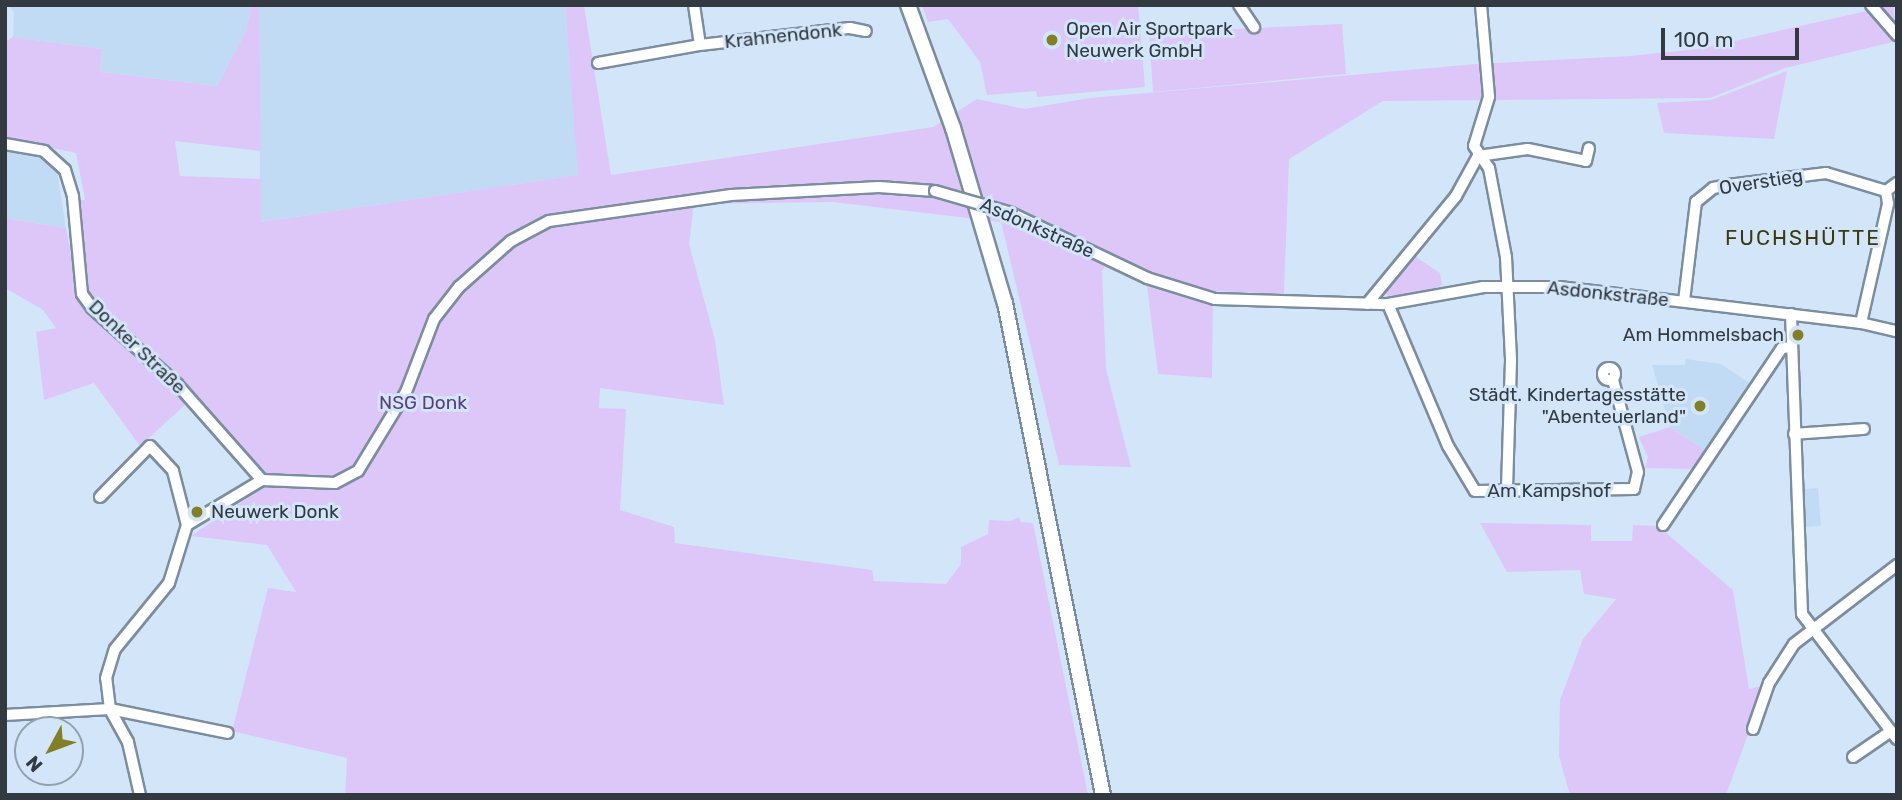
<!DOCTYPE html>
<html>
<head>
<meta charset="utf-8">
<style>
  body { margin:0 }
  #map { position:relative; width:1902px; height:800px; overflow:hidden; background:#d3e6f9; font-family:Rubik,sans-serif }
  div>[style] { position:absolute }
  .built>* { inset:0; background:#c2dbf4 }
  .green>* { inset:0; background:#ddc7f8 }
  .roads { filter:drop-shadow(2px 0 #7b8d9e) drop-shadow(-2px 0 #7b8d9e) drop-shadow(0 2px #7b8d9e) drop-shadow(0 -2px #7b8d9e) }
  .minor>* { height:10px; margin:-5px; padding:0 5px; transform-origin:5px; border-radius:5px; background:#fff }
  .minor>.ring { margin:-5px; padding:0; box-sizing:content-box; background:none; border:10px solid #fff; border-radius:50% }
  .major>* { height:14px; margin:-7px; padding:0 7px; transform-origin:7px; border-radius:7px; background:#fff }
  .bridges { filter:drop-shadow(2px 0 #7b8d9e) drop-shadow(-2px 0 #7b8d9e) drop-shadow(0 2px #7b8d9e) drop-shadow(0 -2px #7b8d9e) }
  .minor-bridge>* { height:10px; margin:-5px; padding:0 5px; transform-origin:5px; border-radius:5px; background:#fff }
  .dots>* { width:19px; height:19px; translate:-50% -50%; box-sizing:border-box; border:4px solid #d3e6f9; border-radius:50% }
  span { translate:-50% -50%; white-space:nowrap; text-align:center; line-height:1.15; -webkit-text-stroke:6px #d3e6f9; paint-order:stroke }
  .poi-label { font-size:19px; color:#323941 }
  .left { translate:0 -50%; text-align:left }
  .right { translate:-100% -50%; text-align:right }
  .street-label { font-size:19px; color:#323941 }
  .park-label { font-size:19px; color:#5d3d7c }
  .neighbourhood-label { font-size:21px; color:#3b390f; letter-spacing:2px }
  .frame { position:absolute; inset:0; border:7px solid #323941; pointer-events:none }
  .north { position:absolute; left:14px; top:716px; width:70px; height:70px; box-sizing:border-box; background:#d3e6f9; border:2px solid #93a1af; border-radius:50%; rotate:229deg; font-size:19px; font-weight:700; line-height:28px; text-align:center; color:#323941 }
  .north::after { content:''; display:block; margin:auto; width:24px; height:32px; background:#837f26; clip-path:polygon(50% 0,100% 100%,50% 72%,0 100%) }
  .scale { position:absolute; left:1661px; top:28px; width:138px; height:32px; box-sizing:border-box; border:4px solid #323941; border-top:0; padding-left:9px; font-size:21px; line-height:24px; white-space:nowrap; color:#323941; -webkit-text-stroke:5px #d3e6f9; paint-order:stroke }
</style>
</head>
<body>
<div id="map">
  <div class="built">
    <i style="clip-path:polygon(8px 5px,251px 5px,246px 31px,217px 86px,100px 72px,102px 49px,13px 37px,14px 12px)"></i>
    <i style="clip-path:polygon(259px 5px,565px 5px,579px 175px,260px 222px)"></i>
    <i style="clip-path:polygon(5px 148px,39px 154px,57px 169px,66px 228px,5px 218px)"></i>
    <i style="clip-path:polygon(1686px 359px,1721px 364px,1751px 384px,1706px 451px,1670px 427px,1652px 365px,1685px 365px)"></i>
    <i style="clip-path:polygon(1818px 488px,1821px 526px,1806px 527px,1803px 489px)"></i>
  </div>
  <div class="green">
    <i style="clip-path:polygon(251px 5px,259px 5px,261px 151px,175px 141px,180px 176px,261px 179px,261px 222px,578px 175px,565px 5px,584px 5px,611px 175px,933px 127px,977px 99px,1025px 109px,1090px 98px,1476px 64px,1630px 56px,1699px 49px,1893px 5px,1897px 41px,1785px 68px,1710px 98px,1383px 101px,1289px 159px,1284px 294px,1213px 291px,1212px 378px,1158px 374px,1147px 286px,1105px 267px,1102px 270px,1106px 369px,1131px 467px,1059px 465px,1001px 222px,833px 202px,694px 204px,689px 244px,715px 340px,724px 405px,600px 388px,599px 408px,626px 409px,620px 510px,674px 527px,675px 543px,872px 570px,874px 581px,946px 584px,961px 564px,961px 547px,988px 534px,989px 520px,1011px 521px,1019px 517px,1021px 522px,1033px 523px,1088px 795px,345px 795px,347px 758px,232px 731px,268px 588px,296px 592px,267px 545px,191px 536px,270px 483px,150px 350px,88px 293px,80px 200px,85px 200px,76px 153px,5px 138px,5px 42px,13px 37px,102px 49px,100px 72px,217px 86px,246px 31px)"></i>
    <i style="clip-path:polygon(922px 5px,1138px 5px,1145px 87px,1037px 97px,1036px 91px,987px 95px,980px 62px,948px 19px,928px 22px)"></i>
    <i style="clip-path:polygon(1342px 24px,1346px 74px,1153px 92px,1149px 33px)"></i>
    <i style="clip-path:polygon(1787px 71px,1774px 139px,1664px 133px,1657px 103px,1711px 100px)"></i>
    <i style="clip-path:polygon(5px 218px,66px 228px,79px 297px,187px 403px,140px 446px,94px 383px,44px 400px,36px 332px,56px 328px,43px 310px,5px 288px)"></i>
    <i style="clip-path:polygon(1410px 253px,1440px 273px,1442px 285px,1426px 292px,1388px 296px,1383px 288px)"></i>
    <i style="clip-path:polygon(1670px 427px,1706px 451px,1695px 469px,1645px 468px,1648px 457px,1639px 437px)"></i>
    <i style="clip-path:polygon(1480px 523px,1591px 525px,1591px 541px,1632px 541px,1633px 525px,1658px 526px,1733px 590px,1749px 689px,1766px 685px,1726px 795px,1570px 795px,1559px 756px,1560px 700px,1583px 639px,1616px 599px,1584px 594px,1580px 570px,1507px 572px)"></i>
  </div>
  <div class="roads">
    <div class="minor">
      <i style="left:694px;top:5px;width:40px;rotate:81.5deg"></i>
      <i style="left:1239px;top:5px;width:27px;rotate:56deg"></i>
      <i style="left:1481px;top:5px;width:92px;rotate:85deg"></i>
      <i style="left:1489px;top:97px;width:51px;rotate:107deg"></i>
      <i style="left:1474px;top:146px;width:27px;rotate:56deg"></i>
      <i style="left:1489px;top:168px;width:91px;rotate:79.2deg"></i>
      <i style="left:1506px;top:257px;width:104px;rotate:87.2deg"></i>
      <i style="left:1511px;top:361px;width:129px;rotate:91.8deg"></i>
      <i style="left:1871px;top:5px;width:40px;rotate:49deg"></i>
      <i style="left:598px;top:63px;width:104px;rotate:-10deg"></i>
      <i style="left:700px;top:45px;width:151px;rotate:-6.5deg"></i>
      <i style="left:850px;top:28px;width:16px;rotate:11deg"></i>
      <i style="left:5px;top:144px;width:40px;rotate:10deg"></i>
      <i style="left:44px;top:151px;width:28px;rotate:42deg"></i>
      <i style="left:65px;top:170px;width:28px;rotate:73deg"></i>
      <i style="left:73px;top:197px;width:97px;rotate:84.7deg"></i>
      <i style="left:82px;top:294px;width:17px;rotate:54deg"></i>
      <i style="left:92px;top:308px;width:114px;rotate:41.8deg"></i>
      <i style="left:177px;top:384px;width:128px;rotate:48.5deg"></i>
      <i style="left:1886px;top:191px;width:14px;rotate:-36deg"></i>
      <i style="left:1011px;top:213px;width:151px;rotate:25.5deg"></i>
      <i style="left:1147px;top:278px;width:71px;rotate:17.2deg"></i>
      <i style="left:1215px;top:299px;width:173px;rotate:1.7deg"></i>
      <i style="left:1388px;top:304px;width:97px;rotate:-10.1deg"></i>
      <i style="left:1483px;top:287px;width:76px"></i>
      <i style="left:1559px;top:287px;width:304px;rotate:6.8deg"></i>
      <i style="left:1861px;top:323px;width:37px;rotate:13deg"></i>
      <i style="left:1684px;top:301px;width:100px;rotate:-83.1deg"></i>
      <i style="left:1696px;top:202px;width:22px;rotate:-39deg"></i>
      <i style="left:1713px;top:188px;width:15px;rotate:-11deg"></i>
      <i style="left:1728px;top:185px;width:99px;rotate:-7deg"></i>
      <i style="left:1826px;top:173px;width:63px;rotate:16.7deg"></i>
      <i style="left:1886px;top:191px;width:13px;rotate:81deg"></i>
      <i style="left:1888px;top:204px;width:122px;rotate:102.8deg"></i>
      <i style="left:1367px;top:304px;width:140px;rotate:-50.5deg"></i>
      <i style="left:1456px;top:196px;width:46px;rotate:-61.2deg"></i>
      <i style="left:1478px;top:156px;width:50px;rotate:-8deg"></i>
      <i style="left:1528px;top:149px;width:59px;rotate:11.7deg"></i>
      <i style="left:1586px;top:161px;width:13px;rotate:-77deg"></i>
      <i style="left:1388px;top:304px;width:154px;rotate:67.1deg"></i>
      <i style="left:1448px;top:446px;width:52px;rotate:59deg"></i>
      <i style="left:1475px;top:491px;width:159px;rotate:-0.7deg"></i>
      <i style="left:1634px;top:489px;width:17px;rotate:-77deg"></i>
      <i style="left:1638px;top:472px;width:95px;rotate:-105.2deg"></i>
      <i style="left:1791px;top:314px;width:300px;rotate:87.9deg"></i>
      <i style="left:1802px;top:614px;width:157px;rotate:52.8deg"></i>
      <i class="ring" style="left:1603px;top:368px;width:2px;height:2px"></i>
      <i style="left:1794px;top:434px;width:70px;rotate:-4.1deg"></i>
      <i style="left:100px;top:497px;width:71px;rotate:-45.6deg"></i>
      <i style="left:150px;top:446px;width:34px;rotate:47deg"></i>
      <i style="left:173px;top:471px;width:56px;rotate:75.5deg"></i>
      <i style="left:1663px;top:525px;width:213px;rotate:-56.1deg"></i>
      <i style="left:1782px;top:348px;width:10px;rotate:-6deg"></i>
      <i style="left:5px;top:715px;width:105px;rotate:-3.3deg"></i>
      <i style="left:110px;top:709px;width:120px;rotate:11.5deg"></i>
      <i style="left:1753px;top:729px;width:49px;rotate:-70.8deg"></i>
      <i style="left:1769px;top:683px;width:46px;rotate:-57.3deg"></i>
      <i style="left:1794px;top:644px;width:130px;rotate:-37.5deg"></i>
      <i style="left:1853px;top:757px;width:46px;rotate:-34.4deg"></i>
      <i style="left:140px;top:795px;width:54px;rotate:-102.8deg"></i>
      <i style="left:128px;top:742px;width:38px;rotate:-119deg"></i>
      <i style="left:110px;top:709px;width:31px;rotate:-97deg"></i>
      <i style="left:106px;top:678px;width:30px;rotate:-73deg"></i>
      <i style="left:115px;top:649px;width:85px;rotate:-50.7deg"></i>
      <i style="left:169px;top:583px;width:61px;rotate:-72.8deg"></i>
      <i style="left:187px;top:525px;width:87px;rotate:-31deg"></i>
      <i style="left:262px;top:480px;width:73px;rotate:2.4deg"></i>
      <i style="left:335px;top:483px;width:26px;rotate:-28deg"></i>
      <i style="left:358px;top:471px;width:92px;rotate:-58.7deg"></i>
      <i style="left:406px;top:392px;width:78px;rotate:-69deg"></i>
      <i style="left:434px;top:319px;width:41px;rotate:-52deg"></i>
      <i style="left:459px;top:287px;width:69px;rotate:-41.5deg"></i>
      <i style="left:511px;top:241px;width:43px;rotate:-27.8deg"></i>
      <i style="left:549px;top:221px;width:184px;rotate:-8.1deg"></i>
      <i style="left:731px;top:195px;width:148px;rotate:-3.1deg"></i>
      <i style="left:879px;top:187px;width:56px;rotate:4.1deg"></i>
    </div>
    <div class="major">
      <i style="left:908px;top:5px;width:131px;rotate:69.9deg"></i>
      <i style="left:953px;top:128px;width:183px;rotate:73.5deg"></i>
      <i style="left:1005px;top:303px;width:502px;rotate:78.73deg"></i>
    </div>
  </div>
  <div class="bridges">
    <div class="minor-bridge">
      <i style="left:935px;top:191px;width:79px;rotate:16.1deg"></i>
    </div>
  </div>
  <div class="dots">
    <i style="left:1052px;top:40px;background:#837f26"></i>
    <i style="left:1798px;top:335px;background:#837f26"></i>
    <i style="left:1700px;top:406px;background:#837f26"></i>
    <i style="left:197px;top:512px;background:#837f26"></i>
  </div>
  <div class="poi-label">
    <span class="left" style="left:1066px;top:40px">Open Air Sportpark<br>Neuwerk GmbH</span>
    <span class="right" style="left:1784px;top:335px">Am Hommelsbach</span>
    <span class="right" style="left:1686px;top:406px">Städt. Kindertagesstätte<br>"Abenteuerland"</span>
    <span class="left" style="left:211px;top:512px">Neuwerk Donk</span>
  </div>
  <div class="street-label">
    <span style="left:783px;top:36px;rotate:-6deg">Krahnendonk</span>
    <span style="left:1761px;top:182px;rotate:-9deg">Overstieg</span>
    <span style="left:1037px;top:228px;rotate:24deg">Asdonkstraße</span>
    <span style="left:1608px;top:294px;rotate:6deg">Asdonkstraße</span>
    <span style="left:137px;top:347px;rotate:44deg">Donker Straße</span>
    <span style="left:1549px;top:491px">Am Kampshof</span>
  </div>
  <div class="park-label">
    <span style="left:423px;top:403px">NSG Donk</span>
  </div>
  <div class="neighbourhood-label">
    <span style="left:1803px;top:238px">FUCHSHÜTTE</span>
  </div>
  <div class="frame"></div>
  <div class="north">N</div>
  <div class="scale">100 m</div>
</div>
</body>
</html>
